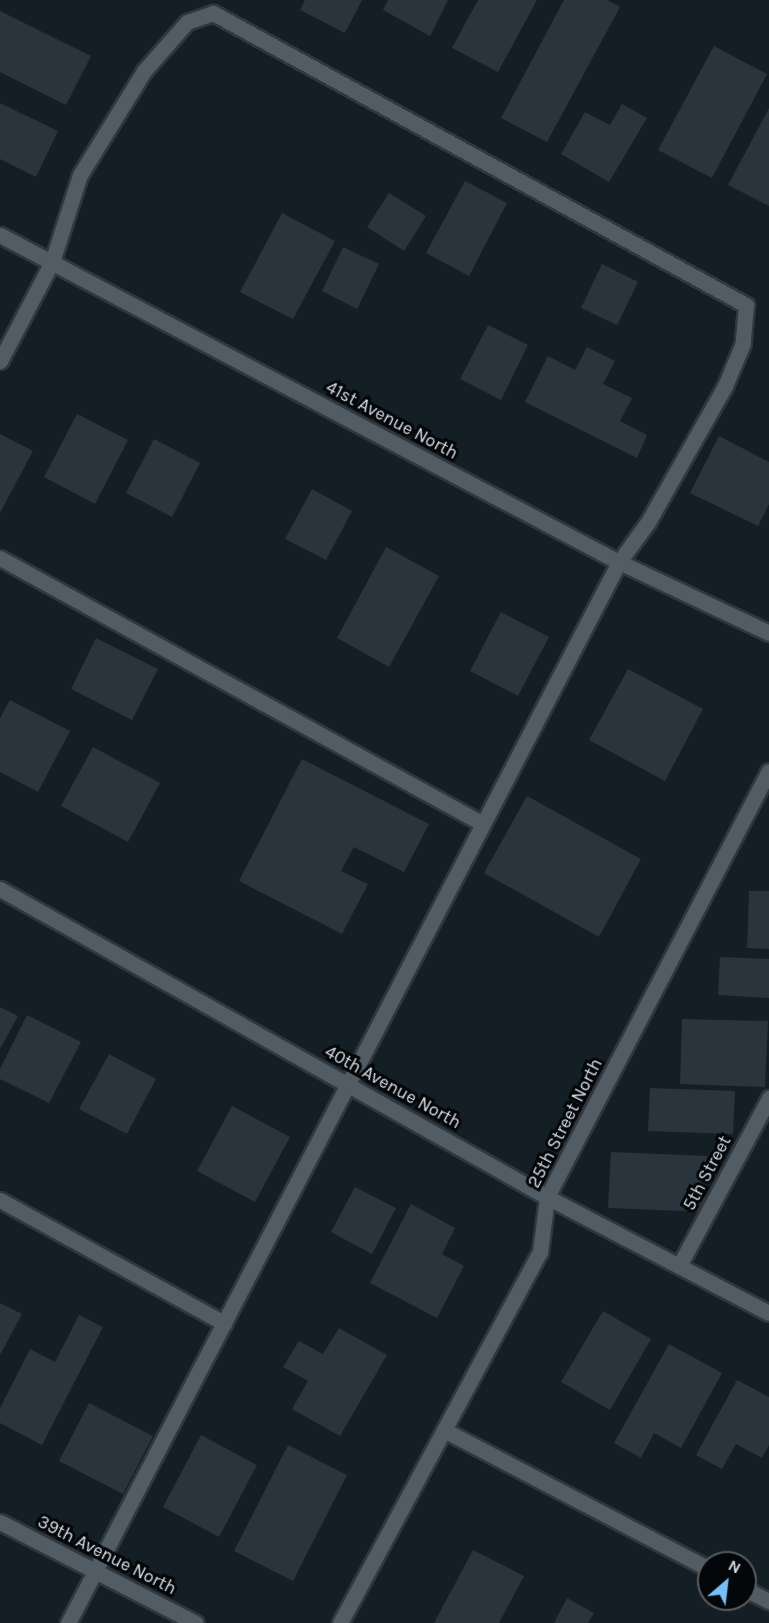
<!DOCTYPE html>
<html>
<head>
<meta charset="utf-8">
<style>
  body { margin:0 }
  #map { position:relative; width:769px; height:1623px; overflow:hidden; background:#141e25; font-family:Karla,sans-serif }
  div>[style] { position:absolute }
  .building>* { inset:0; background:#2a343c }
  .roads { filter:drop-shadow(2px 0 #31373c) drop-shadow(-2px 0 #31373c) drop-shadow(0 2px #31373c) drop-shadow(0 -2px #31373c) }
  .minor>* { height:15px; margin:-7.5px; padding:0 7.5px; transform-origin:7.5px; border-radius:7.5px; background:#515c65 }
  span { translate:-50% -50%; white-space:nowrap; text-align:center; line-height:1.15; -webkit-text-stroke:6px #04070a; paint-order:stroke }
  .street-label { font-size:18px; color:#d6dce1 }
  .north { position:absolute; left:697px; top:1551px; width:60px; height:60px; box-sizing:border-box; background:#04070a; border:2px solid #585c60; border-radius:50%; rotate:28deg; font-size:16px; font-weight:700; line-height:24px; text-align:center; color:#d6dce1 }
  .north::after { content:''; display:block; margin:auto; width:21px; height:27px; background:#74c0f6; clip-path:polygon(50% 0,100% 100%,50% 72%,0 100%) }
</style>
</head>
<body>
<div id="map">
  <div class="building">
    <i style="clip-path:polygon(305px 0,362px 0,345px 33px,300px 10px)"></i>
    <i style="clip-path:polygon(388px 0,448px 0,430px 36px,383px 10px)"></i>
    <i style="clip-path:polygon(478px 0,537px 0,498px 72px,452px 48px)"></i>
    <i style="clip-path:polygon(564px 0,607px 0,620px 7px,547px 142px,501px 118px)"></i>
    <i style="clip-path:polygon(0 11px,91px 56px,66px 105px,0 72px)"></i>
    <i style="clip-path:polygon(714px 46px,767px 74px,712px 178px,658px 150px)"></i>
    <i style="clip-path:polygon(0 103px,58px 131px,36px 177px,0 159px)"></i>
    <i style="clip-path:polygon(622px 104px,647px 118px,609px 182px,561px 154px,585px 112px,610px 125px)"></i>
    <i style="clip-path:polygon(769px 108px,769px 206px,728px 185px)"></i>
    <i style="clip-path:polygon(465px 181px,507px 203px,469px 276px,426px 253px)"></i>
    <i style="clip-path:polygon(389px 193px,426px 216px,404px 251px,367px 227px)"></i>
    <i style="clip-path:polygon(282px 213px,335px 241px,293px 319px,240px 292px)"></i>
    <i style="clip-path:polygon(343px 247px,379px 264px,357px 309px,322px 291px)"></i>
    <i style="clip-path:polygon(602px 264px,638px 282px,617px 325px,581px 308px)"></i>
    <i style="clip-path:polygon(488px 325px,528px 345px,501px 400px,460px 379px)"></i>
    <i style="clip-path:polygon(587px 347px,615px 361px,603px 384px,632px 398px,620px 421px,647px 435px,637px 458px,525px 402px,548px 356px,575px 370px)"></i>
    <i style="clip-path:polygon(77px 414px,128px 440px,95px 504px,44px 477px)"></i>
    <i style="clip-path:polygon(0 434px,33px 451px,0 513px)"></i>
    <i style="clip-path:polygon(719px 436px,769px 462px,769px 504px,758px 526px,690px 493px)"></i>
    <i style="clip-path:polygon(154px 439px,200px 463px,172px 517px,126px 493px)"></i>
    <i style="clip-path:polygon(312px 489px,352px 511px,326px 560px,285px 539px)"></i>
    <i style="clip-path:polygon(386px 547px,439px 576px,389px 667px,337px 638px)"></i>
    <i style="clip-path:polygon(501px 612px,549px 637px,518px 696px,470px 671px)"></i>
    <i style="clip-path:polygon(96px 638px,158px 669px,132px 720px,71px 689px)"></i>
    <i style="clip-path:polygon(628px 669px,703px 709px,665px 781px,589px 740px)"></i>
    <i style="clip-path:polygon(10px 700px,70px 731px,38px 792px,0 772px,0 718px)"></i>
    <i style="clip-path:polygon(93px 747px,160px 783px,128px 842px,61px 806px)"></i>
    <i style="clip-path:polygon(302px 759px,429px 824px,404px 872px,354px 847px,341px 871px,368px 884px,342px 934px,239px 881px)"></i>
    <i style="clip-path:polygon(527px 796px,641px 859px,599px 937px,484px 873px)"></i>
    <i style="clip-path:polygon(749px 891px,769px 891px,769px 949px,747px 948px)"></i>
    <i style="clip-path:polygon(720px 957px,769px 959px,769px 998px,718px 995px)"></i>
    <i style="clip-path:polygon(0 1007px,18px 1016px,0 1049px)"></i>
    <i style="clip-path:polygon(27px 1015px,81px 1042px,49px 1103px,0 1079px,0 1069px)"></i>
    <i style="clip-path:polygon(682px 1019px,768px 1021px,765px 1087px,680px 1084px)"></i>
    <i style="clip-path:polygon(109px 1054px,156px 1079px,127px 1134px,79px 1109px)"></i>
    <i style="clip-path:polygon(650px 1088px,735px 1091px,733px 1134px,648px 1131px)"></i>
    <i style="clip-path:polygon(232px 1106px,290px 1137px,255px 1202px,197px 1171px)"></i>
    <i style="clip-path:polygon(611px 1152px,707px 1156px,704px 1212px,608px 1208px)"></i>
    <i style="clip-path:polygon(355px 1187px,396px 1208px,372px 1254px,331px 1232px)"></i>
    <i style="clip-path:polygon(411px 1204px,455px 1228px,442px 1254px,464px 1266px,437px 1318px,370px 1283px)"></i>
    <i style="clip-path:polygon(0 1303px,22px 1314px,0 1355px)"></i>
    <i style="clip-path:polygon(603px 1311px,651px 1339px,610px 1410px,561px 1382px)"></i>
    <i style="clip-path:polygon(79px 1315px,103px 1327px,42px 1445px,0 1423px,0 1408px,30px 1349px,55px 1362px)"></i>
    <i style="clip-path:polygon(339px 1328px,387px 1355px,340px 1436px,292px 1409px,308px 1381px,283px 1367px,299px 1341px,323px 1354px)"></i>
    <i style="clip-path:polygon(669px 1344px,722px 1373px,681px 1448px,654px 1433px,641px 1458px,614px 1443px)"></i>
    <i style="clip-path:polygon(737px 1380px,769px 1397px,769px 1445px,762px 1458px,736px 1444px,722px 1469px,696px 1455px)"></i>
    <i style="clip-path:polygon(89px 1403px,153px 1436px,123px 1494px,59px 1461px)"></i>
    <i style="clip-path:polygon(201px 1435px,257px 1465px,219px 1537px,163px 1507px)"></i>
    <i style="clip-path:polygon(288px 1445px,347px 1475px,293px 1581px,234px 1551px)"></i>
    <i style="clip-path:polygon(473px 1550px,524px 1576px,499px 1623px,434px 1623px)"></i>
    <i style="clip-path:polygon(567px 1598px,594px 1613px,588px 1623px,554px 1623px)"></i>
  </div>
  <div class="roads">
    <div class="minor">
      <i style="left:0;top:235px;width:700px;rotate:27.85deg"></i>
      <i style="left:619px;top:562px;width:166px;rotate:25.3deg"></i>
      <i style="left:0;top:361px;width:112px;rotate:-62.3deg"></i>
      <i style="left:52px;top:262px;width:91px;rotate:-72.2deg"></i>
      <i style="left:80px;top:175px;width:122px;rotate:-58.4deg"></i>
      <i style="left:144px;top:71px;width:65px;rotate:-48.7deg"></i>
      <i style="left:187px;top:22px;width:28px;rotate:-19deg"></i>
      <i style="left:213px;top:13px;width:608px;rotate:28.72deg"></i>
      <i style="left:746px;top:305px;width:38px;rotate:95deg"></i>
      <i style="left:743px;top:343px;width:47px;rotate:112.7deg"></i>
      <i style="left:725px;top:386px;width:156px;rotate:119.5deg"></i>
      <i style="left:648px;top:522px;width:49px;rotate:125.9deg"></i>
      <i style="left:619px;top:562px;width:1196px;rotate:117.44deg"></i>
      <i style="left:0;top:558px;width:551px;rotate:28.84deg"></i>
      <i style="left:0;top:889px;width:628px;rotate:29.38deg"></i>
      <i style="left:547px;top:1197px;width:250px;rotate:27.6deg"></i>
      <i style="left:0;top:1200px;width:256px;rotate:28.8deg"></i>
      <i style="left:679px;top:1266px;width:191px;rotate:-61.8deg"></i>
      <i style="left:444px;top:1430px;width:299px;rotate:27.7deg"></i>
      <i style="left:0;top:1522px;width:220px;rotate:27.3deg"></i>
      <i style="left:745px;top:1589px;width:27px;rotate:27deg"></i>
      <i style="left:340px;top:1623px;width:421px;rotate:-61.7deg"></i>
      <i style="left:540px;top:1252px;width:55px;rotate:-82.7deg"></i>
      <i style="left:547px;top:1197px;width:480px;rotate:-62.5deg"></i>
    </div>
  </div>
  <div class="street-label">
    <span style="left:392px;top:420px;rotate:28deg">41st Avenue North</span>
    <span style="left:393px;top:1087px;rotate:29deg">40th Avenue North</span>
    <span style="left:565px;top:1123px;rotate:-63deg">25th Street North</span>
    <span style="left:707px;top:1173px;rotate:-62deg">5th Street</span>
    <span style="left:107px;top:1555px;rotate:27deg">39th Avenue North</span>
  </div>
  <div class="north">N</div>
</div>
</body>
</html>
